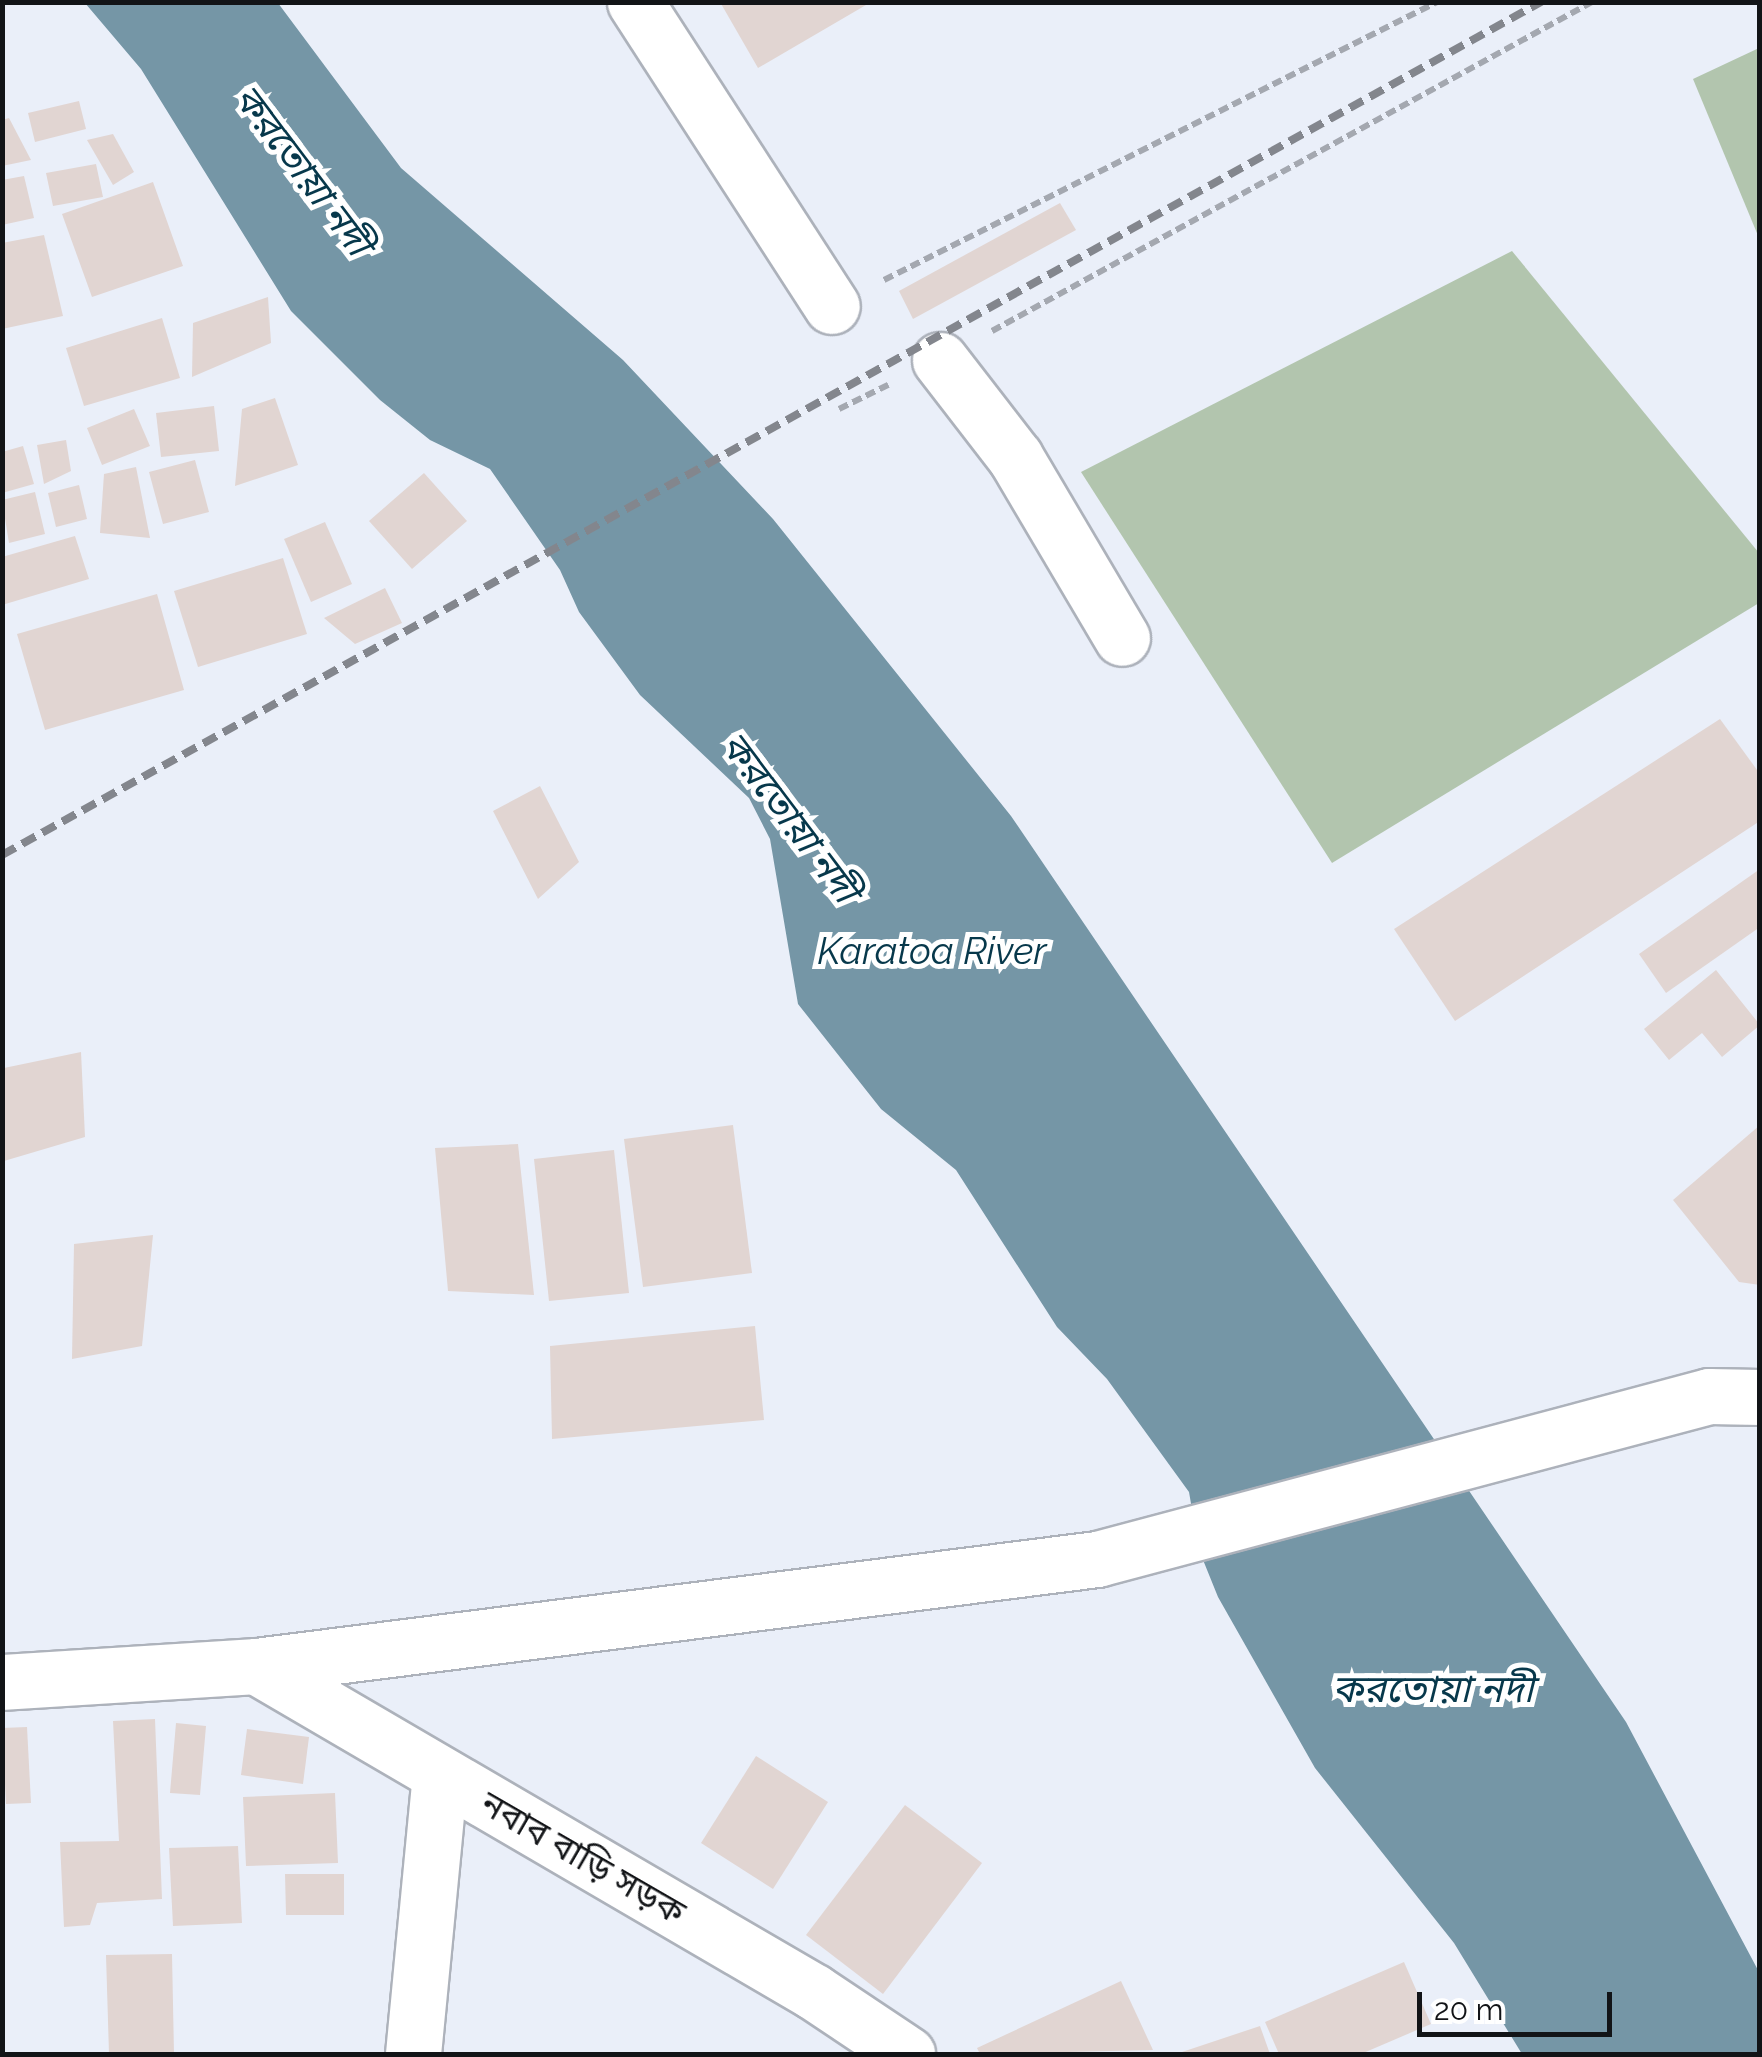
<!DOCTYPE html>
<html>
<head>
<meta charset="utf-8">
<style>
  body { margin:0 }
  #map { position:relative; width:1762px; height:2057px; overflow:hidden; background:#eaeff9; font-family:Raleway,"Noto Sans Bengali",sans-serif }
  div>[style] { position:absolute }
  .green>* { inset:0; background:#b2c5ae }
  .water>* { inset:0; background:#7596a6 }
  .building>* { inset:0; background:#e1d5d2 }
  .path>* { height:6px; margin-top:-3px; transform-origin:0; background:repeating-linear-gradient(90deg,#a4a8b0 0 10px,transparent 0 15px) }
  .roads { filter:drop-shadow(2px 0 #adb2bb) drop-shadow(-2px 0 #adb2bb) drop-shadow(0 2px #adb2bb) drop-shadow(0 -2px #adb2bb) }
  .minor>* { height:55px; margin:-27.5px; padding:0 27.5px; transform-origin:27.5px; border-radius:27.5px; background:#fff }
  .tertiary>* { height:55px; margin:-27.5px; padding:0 27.5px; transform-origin:27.5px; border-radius:27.5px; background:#fff }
  .secondary>* { height:55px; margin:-27.5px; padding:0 27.5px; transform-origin:27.5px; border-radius:27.5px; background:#fff }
  .rail>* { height:8px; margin-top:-4px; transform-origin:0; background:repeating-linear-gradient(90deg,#83868d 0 15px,transparent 0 23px) }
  span { translate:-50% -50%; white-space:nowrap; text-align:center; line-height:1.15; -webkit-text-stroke:10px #fff; paint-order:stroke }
  .street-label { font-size:35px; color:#121417 }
  .water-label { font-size:38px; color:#07384b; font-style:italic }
  .frame { position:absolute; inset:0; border:5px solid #121417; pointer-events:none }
  .scale { position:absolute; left:1417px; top:1992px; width:195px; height:45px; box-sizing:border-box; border:5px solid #121417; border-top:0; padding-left:12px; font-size:30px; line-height:35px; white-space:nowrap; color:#121417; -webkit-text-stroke:8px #fff; paint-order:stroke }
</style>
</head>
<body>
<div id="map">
  <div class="green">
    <i style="clip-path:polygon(1759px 48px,1759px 238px,1693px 79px)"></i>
    <i style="clip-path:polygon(1512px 251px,1759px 553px,1759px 603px,1332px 863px,1081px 472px)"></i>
  </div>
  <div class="water">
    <i style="clip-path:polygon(85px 3px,278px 3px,401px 168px,623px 360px,773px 519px,1011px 816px,1626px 1722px,1759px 1972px,1759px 2054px,1522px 2054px,1454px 1943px,1315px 1768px,1218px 1597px,1199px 1550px,1189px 1492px,1107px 1379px,1057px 1327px,956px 1170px,881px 1109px,798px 1004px,770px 839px,749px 798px,640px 695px,579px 612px,560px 570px,490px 469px,430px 440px,380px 400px,291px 311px,141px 69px)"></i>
  </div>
  <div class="building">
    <i style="clip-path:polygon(720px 2px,865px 2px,866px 5px,758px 68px)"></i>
    <i style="clip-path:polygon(79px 101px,86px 129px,35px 142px,28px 113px)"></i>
    <i style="clip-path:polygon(9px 118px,31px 160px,2px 166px,2px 120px)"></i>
    <i style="clip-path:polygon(113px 134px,134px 172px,113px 185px,87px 140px)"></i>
    <i style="clip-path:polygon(96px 164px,103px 197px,53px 206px,46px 173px)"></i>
    <i style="clip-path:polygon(24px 176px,34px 218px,2px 225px,2px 180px)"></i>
    <i style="clip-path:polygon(153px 182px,183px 266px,92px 297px,62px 214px)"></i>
    <i style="clip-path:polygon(1060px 203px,1076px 230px,913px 319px,899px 291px)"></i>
    <i style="clip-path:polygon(44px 235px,63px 316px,2px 329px,2px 243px)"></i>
    <i style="clip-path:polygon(268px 297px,271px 343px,192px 377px,193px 323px)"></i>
    <i style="clip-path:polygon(162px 318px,180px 378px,84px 406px,66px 348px)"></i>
    <i style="clip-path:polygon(275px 398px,298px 465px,235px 486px,242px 409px)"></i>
    <i style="clip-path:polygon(214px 406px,219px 451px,161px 457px,156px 413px)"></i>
    <i style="clip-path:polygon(134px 409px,150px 446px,102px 465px,87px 428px)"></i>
    <i style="clip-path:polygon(66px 440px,71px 471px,44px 484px,37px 445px)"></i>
    <i style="clip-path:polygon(23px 446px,34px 484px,2px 493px,2px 452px)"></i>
    <i style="clip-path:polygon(195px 460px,209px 512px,163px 524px,149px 472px)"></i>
    <i style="clip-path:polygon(136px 467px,150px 538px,100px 533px,104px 474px)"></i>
    <i style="clip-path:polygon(424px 473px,467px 521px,412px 569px,369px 521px)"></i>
    <i style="clip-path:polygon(79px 485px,87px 519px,56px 527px,48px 493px)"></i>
    <i style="clip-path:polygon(35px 492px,45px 534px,9px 543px,2px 500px)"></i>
    <i style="clip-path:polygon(325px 522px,352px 584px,311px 602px,284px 539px)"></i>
    <i style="clip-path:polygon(75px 536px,89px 579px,2px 605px,2px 557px)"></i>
    <i style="clip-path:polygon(283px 558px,307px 634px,198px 667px,174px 591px)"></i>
    <i style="clip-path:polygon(385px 588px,402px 623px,355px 644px,324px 618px)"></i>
    <i style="clip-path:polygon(157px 594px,184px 690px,45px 730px,17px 634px)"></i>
    <i style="clip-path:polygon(1720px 719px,1760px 774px,1760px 821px,1455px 1021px,1394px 929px)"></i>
    <i style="clip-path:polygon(540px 786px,579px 862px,538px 899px,493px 811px)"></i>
    <i style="clip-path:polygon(1760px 869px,1760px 927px,1666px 993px,1639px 954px)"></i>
    <i style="clip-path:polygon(1716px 970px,1760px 1025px,1722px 1057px,1702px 1033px,1669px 1060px,1644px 1029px)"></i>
    <i style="clip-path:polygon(81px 1052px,85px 1137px,4px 1161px,4px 1068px)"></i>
    <i style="clip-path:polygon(733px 1125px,752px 1273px,643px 1287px,624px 1139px)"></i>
    <i style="clip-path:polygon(1760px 1125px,1760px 1285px,1739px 1282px,1673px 1200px)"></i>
    <i style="clip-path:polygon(518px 1144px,534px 1295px,448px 1291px,435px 1148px)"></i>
    <i style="clip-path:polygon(614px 1150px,629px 1293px,549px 1301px,534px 1159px)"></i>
    <i style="clip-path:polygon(153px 1235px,142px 1346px,72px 1359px,74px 1244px)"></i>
    <i style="clip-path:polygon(755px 1326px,764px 1420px,552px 1439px,550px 1346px)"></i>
    <i style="clip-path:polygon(155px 1719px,162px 1899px,97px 1903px,90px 1925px,64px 1927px,60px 1842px,119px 1841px,113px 1721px)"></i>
    <i style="clip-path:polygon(176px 1723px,206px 1726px,200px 1795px,170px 1793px)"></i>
    <i style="clip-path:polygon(27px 1727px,31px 1803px,6px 1804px,2px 1728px)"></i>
    <i style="clip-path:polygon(247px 1729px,309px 1737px,303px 1784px,241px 1775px)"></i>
    <i style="clip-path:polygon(756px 1756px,828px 1802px,773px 1889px,701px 1843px)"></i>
    <i style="clip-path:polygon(335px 1793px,338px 1863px,246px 1866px,243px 1797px)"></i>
    <i style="clip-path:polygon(905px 1805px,982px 1863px,883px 1994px,806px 1935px)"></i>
    <i style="clip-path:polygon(238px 1846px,242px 1923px,173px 1926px,169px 1848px)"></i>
    <i style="clip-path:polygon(285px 1874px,344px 1874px,344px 1915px,286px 1915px)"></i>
    <i style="clip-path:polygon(172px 1954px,174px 2054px,109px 2054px,106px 1955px)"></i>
    <i style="clip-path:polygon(1404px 1962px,1431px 2024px,1361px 2054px,1279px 2054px,1265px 2022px)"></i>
    <i style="clip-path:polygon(1121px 1981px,1153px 2050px,980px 2054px,977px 2048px)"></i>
    <i style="clip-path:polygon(1260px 2026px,1270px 2054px,1176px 2054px)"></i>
  </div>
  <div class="path">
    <i style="left:884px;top:280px;width:619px;rotate:-26.69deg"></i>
    <i style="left:992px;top:331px;width:684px;rotate:-28.74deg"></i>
    <i style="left:839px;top:409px;width:55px;rotate:-26.1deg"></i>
  </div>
  <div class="roads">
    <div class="minor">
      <i style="left:635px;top:2px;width:362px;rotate:57.1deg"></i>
      <i style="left:940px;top:360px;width:123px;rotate:52.3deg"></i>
      <i style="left:1015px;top:457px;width:210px;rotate:59.4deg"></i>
      <i style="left:413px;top:2054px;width:280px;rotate:-84.5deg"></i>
    </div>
    <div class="tertiary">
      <i style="left:256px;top:1666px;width:646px;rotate:30.29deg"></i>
      <i style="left:814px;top:1992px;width:112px;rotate:33.7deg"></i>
    </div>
    <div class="secondary">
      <i style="left:2px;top:1682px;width:255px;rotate:-3.6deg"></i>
      <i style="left:256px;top:1666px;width:848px;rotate:-7.25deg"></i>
      <i style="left:1097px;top:1559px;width:633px;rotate:-14.91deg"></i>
      <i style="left:1709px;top:1396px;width:51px;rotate:1.1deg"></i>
    </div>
  </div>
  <div class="rail">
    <i style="left:2px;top:855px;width:1760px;rotate:-29deg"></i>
  </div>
  <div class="street-label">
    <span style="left:583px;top:1858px;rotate:30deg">নবাব বাড়ি সড়ক</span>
  </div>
  <div class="water-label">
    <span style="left:303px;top:170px;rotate:53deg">করতোয়া নদী</span>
    <span style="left:790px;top:817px;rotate:53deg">করতোয়া নদী</span>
    <span style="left:932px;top:951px">Karatoa River</span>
    <span style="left:1433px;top:1689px">করতোয়া নদী</span>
  </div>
  <div class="frame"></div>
  <div class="scale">20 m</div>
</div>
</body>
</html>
